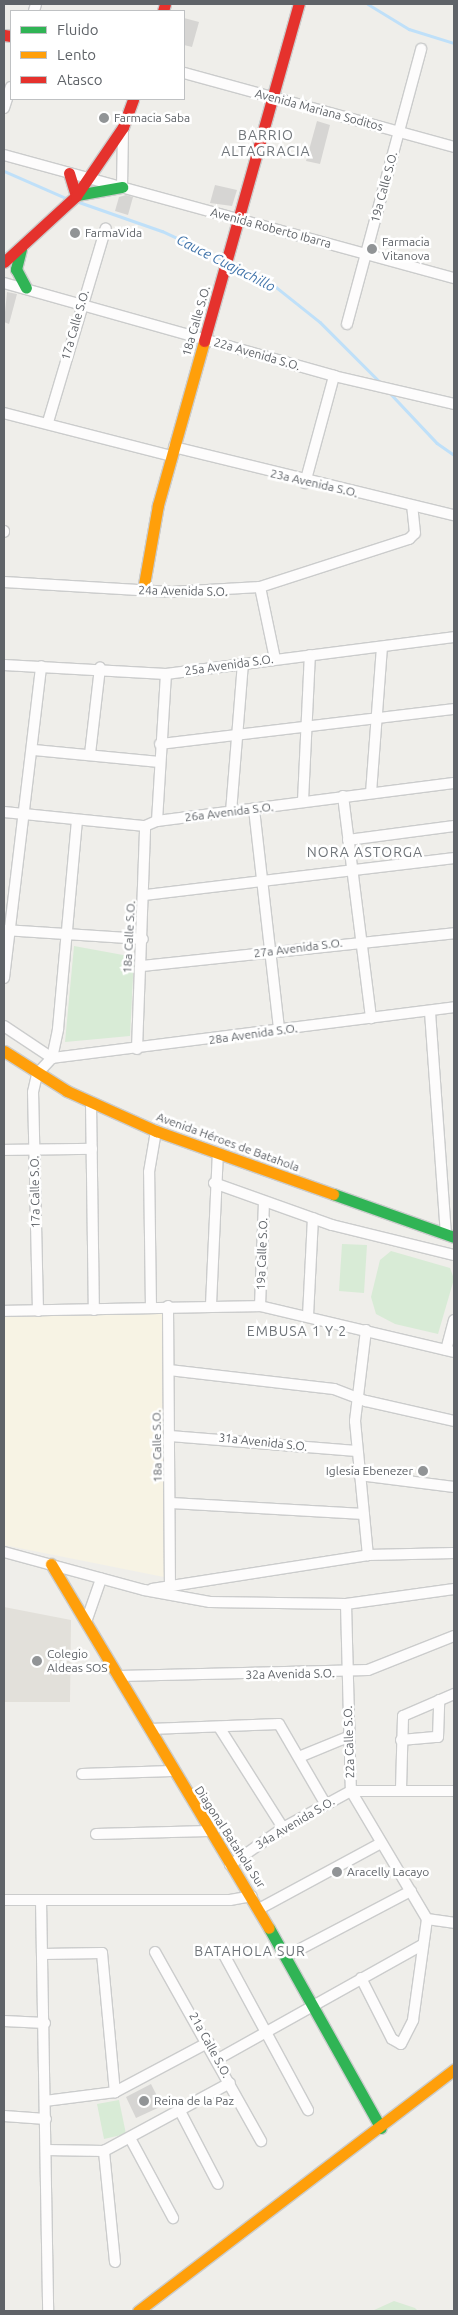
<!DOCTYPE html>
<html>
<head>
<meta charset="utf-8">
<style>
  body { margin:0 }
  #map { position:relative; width:458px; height:2315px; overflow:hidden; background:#efeeea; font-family:Ubuntu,sans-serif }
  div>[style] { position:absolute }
  .commercial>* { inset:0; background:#f7f3e4 }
  .education>* { inset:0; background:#e2e0da }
  .green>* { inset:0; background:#d8ebd6 }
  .stream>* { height:2.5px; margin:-1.25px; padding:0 1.25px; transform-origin:1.25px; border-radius:1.25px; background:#bfe0f9 }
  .building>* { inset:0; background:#d6d5d3 }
  .roads { filter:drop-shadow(1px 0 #cbcccc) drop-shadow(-1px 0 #cbcccc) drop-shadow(0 1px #cbcccc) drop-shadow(0 -1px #cbcccc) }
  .street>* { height:10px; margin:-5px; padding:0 5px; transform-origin:5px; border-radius:5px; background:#fdfcfc }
  .fast>* { height:11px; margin:-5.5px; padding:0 5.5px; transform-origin:5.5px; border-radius:5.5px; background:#30b455 }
  .slow>* { height:11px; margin:-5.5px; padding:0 5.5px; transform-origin:5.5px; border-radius:5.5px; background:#ff9f0a }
  .jam>* { height:11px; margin:-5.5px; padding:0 5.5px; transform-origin:5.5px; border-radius:5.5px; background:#e5322d }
  .dots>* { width:14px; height:14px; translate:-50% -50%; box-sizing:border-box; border:2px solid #fff; border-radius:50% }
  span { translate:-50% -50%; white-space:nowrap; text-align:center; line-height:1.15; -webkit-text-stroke:5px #fff; paint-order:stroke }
  .street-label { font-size:12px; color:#5f6368 }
  .poi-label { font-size:12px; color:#5f6368 }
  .left { translate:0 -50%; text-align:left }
  .right { translate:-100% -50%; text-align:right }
  .neighbourhood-label { font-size:14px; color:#70757a; letter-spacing:1px }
  .water-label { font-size:14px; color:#4174aa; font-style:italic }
  .frame { position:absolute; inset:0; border:5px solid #5f6368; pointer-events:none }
  .legend { position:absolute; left:10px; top:10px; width:175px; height:90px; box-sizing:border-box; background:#fff; border:1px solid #bfc1c3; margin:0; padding:6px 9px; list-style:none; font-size:15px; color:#5f6368 }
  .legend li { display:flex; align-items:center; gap:10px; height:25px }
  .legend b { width:25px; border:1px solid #bfc1c3 }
</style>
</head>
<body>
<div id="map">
  <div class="commercial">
    <i style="clip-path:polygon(162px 1311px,164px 1577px,4px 1545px,4px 1315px)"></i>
  </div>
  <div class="education">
    <i style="clip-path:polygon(4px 1607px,71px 1620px,70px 1702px,4px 1702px)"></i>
  </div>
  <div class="green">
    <i style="clip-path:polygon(74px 946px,134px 957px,130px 1036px,65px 1042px)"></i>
    <i style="clip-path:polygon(342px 1244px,367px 1245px,364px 1293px,339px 1291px)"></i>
    <i style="clip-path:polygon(391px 1251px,450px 1268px,454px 1279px,438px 1334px,395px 1324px,376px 1314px,371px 1297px,380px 1260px)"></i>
    <i style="clip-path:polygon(119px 2100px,126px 2134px,104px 2139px,97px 2104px)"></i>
    <i style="clip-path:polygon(394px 2301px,415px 2308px,418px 2311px,372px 2311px)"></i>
  </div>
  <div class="stream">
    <i style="left:368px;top:4px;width:48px;rotate:31.4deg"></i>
    <i style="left:409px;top:29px;width:47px;rotate:17.3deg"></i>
    <i style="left:4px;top:171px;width:68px;rotate:23.5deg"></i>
    <i style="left:79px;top:202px;width:88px;rotate:19.3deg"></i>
    <i style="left:162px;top:231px;width:66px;rotate:25deg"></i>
    <i style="left:232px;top:263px;width:50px;rotate:28.6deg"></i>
    <i style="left:276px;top:287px;width:56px;rotate:38.5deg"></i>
    <i style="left:320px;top:322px;width:88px;rotate:45deg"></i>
    <i style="left:391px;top:394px;width:67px;rotate:46.8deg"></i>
    <i style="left:437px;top:443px;width:21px;rotate:35deg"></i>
  </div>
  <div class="building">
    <i style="clip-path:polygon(184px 18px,199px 22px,192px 47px,184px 45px)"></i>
    <i style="clip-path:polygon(317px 121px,330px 125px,320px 164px,306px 161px)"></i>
    <i style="clip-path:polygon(215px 185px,237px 190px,232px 206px,210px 203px)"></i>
    <i style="clip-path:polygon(126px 195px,133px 197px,128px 215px,115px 211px,119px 197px)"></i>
    <i style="clip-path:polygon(7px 292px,17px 294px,9px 324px,4px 322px)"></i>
    <i style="clip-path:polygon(151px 2084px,162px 2106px,136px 2118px,126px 2097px)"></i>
  </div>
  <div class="roads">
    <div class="street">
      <i style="left:34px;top:11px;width:7px;rotate:-74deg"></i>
      <i style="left:184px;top:73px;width:280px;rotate:15.3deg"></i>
      <i style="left:4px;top:108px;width:22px;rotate:-72deg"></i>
      <i style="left:4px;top:155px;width:467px;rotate:15.3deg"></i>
      <i style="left:122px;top:187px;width:59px;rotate:-89deg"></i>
      <i style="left:4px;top:283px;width:343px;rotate:15.7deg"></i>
      <i style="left:334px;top:376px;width:123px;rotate:13.1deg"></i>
      <i style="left:347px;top:324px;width:285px;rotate:-74.9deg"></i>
      <i style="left:4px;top:413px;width:172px;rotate:14.4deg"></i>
      <i style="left:48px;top:422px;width:202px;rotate:-73.4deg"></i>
      <i style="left:174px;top:447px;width:288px;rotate:13.7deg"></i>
      <i style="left:305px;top:483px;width:111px;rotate:-74.8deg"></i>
      <i style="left:4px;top:532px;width:1px;rotate:-90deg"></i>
      <i style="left:4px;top:582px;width:168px;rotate:3.4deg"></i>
      <i style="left:172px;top:592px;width:88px;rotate:-3.3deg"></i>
      <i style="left:260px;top:587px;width:157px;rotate:-17.9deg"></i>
      <i style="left:409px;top:539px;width:8px;rotate:-45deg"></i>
      <i style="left:415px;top:533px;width:27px;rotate:-96deg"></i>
      <i style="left:260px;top:587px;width:74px;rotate:78.2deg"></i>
      <i style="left:4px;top:665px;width:162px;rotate:3.2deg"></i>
      <i style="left:166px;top:674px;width:290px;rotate:-7.3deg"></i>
      <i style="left:160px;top:744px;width:296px;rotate:-6.8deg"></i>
      <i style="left:34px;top:750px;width:126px;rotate:5.5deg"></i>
      <i style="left:90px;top:754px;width:87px;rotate:-83.4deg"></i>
      <i style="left:371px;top:793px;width:146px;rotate:-85.7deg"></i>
      <i style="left:343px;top:796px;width:224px;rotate:82.8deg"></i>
      <i style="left:303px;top:801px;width:146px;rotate:-87.3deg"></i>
      <i style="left:254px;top:809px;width:222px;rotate:83.5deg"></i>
      <i style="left:4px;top:812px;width:142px;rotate:5.7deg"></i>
      <i style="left:145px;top:826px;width:13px;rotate:-23deg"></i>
      <i style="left:157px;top:821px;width:299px;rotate:-7.3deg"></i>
      <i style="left:231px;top:812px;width:149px;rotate:-85.4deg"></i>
      <i style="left:157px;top:821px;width:147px;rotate:-86.5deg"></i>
      <i style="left:348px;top:840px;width:107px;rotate:-7.5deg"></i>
      <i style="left:145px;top:895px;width:311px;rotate:-6.8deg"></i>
      <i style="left:4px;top:930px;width:139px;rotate:3.7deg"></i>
      <i style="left:142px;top:966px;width:314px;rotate:-6deg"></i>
      <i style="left:4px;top:978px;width:314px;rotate:-83.2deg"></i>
      <i style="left:430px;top:1012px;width:223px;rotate:85.9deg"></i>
      <i style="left:4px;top:1026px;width:58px;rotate:33.7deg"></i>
      <i style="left:137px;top:1049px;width:223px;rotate:-87.9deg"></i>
      <i style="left:52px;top:1058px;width:405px;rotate:-7.2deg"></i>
      <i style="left:91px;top:1103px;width:207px;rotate:89.2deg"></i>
      <i style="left:4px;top:1150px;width:88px;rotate:-0.7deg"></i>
      <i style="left:214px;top:1183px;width:125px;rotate:19.6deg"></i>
      <i style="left:332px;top:1225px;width:126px;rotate:13.8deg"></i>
      <i style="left:211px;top:1305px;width:152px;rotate:-87.4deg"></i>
      <i style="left:168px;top:1306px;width:280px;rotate:89.6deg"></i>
      <i style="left:260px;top:1306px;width:104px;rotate:-87.8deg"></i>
      <i style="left:151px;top:1308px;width:136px;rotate:-90.8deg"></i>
      <i style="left:149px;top:1172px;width:42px;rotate:-80.3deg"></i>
      <i style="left:4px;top:1311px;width:256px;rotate:-1.1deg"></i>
      <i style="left:260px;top:1306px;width:199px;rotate:13.3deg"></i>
      <i style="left:38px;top:1311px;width:219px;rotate:-91.3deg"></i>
      <i style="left:33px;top:1092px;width:18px;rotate:-77deg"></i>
      <i style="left:37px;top:1074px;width:22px;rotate:-47deg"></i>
      <i style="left:52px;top:1058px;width:30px;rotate:-78deg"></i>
      <i style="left:58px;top:1029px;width:209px;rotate:-84.8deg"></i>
      <i style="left:308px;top:1316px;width:98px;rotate:-87.1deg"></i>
      <i style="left:366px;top:1330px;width:92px;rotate:96.9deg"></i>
      <i style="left:355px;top:1421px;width:135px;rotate:84.5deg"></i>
      <i style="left:446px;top:1350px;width:31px;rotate:-75deg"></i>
      <i style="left:169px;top:1370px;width:166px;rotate:6.6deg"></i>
      <i style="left:334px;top:1389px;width:34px;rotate:21deg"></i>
      <i style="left:366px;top:1401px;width:90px;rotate:12.8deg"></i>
      <i style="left:170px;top:1436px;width:187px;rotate:4.6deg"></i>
      <i style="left:359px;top:1475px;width:96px;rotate:7.2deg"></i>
      <i style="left:171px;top:1503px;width:193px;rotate:3.3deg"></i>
      <i style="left:4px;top:1552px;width:145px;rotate:15.2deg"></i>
      <i style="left:144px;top:1590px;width:67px;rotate:10.3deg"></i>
      <i style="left:210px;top:1602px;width:136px;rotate:0.8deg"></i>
      <i style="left:346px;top:1604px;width:109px;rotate:-7.9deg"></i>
      <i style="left:152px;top:1589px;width:219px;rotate:-8.9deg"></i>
      <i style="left:368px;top:1555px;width:86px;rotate:-1.3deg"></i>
      <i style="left:346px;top:1604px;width:187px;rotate:88.5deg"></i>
      <i style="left:351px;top:1791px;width:149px;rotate:59.3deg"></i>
      <i style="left:86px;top:1622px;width:46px;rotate:-70.8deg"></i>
      <i style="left:119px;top:1676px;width:249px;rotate:-1.4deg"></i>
      <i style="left:368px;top:1670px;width:92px;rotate:-21.6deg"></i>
      <i style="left:219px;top:1727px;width:120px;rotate:57.6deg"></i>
      <i style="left:150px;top:1729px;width:129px;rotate:-2.2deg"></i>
      <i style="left:279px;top:1724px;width:91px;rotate:59.8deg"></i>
      <i style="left:401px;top:1740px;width:37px;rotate:-5deg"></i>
      <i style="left:438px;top:1737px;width:37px;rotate:-88deg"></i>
      <i style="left:299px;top:1757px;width:53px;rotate:-22.2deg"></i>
      <i style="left:82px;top:1774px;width:90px;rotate:-1.9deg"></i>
      <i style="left:401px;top:1789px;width:73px;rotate:-88.4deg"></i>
      <i style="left:403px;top:1716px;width:56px;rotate:-23.3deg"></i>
      <i style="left:96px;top:1834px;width:113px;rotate:-1.5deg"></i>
      <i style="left:230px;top:1865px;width:65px;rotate:-34.9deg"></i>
      <i style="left:283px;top:1828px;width:77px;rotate:-28.6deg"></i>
      <i style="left:351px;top:1791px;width:103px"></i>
      <i style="left:4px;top:1900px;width:226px"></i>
      <i style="left:230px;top:1900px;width:22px;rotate:-10deg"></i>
      <i style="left:41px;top:1900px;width:411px;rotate:89deg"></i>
      <i style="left:259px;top:1909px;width:139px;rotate:-28.4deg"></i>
      <i style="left:427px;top:1919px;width:27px;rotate:8deg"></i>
      <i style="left:222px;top:1951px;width:181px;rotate:61.6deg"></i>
      <i style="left:155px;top:1952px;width:217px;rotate:60.7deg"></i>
      <i style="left:43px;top:1954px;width:59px;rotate:-1deg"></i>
      <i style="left:102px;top:1953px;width:140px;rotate:84.7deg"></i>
      <i style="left:287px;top:1956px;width:140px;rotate:-27.7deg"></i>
      <i style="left:361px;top:1978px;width:68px;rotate:63.1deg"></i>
      <i style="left:392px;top:2039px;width:10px;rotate:29deg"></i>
      <i style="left:401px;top:2044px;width:27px;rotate:-63deg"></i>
      <i style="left:413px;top:2020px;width:102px;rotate:-82.1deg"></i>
      <i style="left:4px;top:2021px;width:41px;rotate:2.8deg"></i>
      <i style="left:218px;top:2059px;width:234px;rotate:-29.2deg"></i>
      <i style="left:45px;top:2101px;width:71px;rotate:-7.3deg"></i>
      <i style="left:115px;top:2092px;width:106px;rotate:-28deg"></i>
      <i style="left:180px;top:2111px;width:82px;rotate:62.5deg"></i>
      <i style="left:4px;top:2116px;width:42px;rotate:4.1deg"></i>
      <i style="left:130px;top:2138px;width:91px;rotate:61.7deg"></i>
      <i style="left:46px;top:2150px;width:58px;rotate:1deg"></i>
      <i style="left:115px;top:2262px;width:112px;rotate:-95.7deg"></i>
      <i style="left:104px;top:2151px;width:143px;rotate:-28.4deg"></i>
    </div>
    <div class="fast">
      <i style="left:77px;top:195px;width:46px;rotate:-10.1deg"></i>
      <i style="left:21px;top:249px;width:21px;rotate:104deg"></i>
      <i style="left:16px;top:269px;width:21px;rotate:62deg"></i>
      <i style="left:333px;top:1194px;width:128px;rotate:19.6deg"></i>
      <i style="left:269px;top:1928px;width:229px;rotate:60.8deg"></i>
    </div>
    <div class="slow">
      <i style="left:143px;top:590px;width:86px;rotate:-80deg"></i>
      <i style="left:158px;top:505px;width:170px;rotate:-74.3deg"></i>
      <i style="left:4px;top:1051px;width:75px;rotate:32.4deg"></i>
      <i style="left:67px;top:1091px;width:98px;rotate:24.2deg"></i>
      <i style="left:156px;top:1131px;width:188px;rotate:19.6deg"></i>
      <i style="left:51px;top:1564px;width:424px;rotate:59.1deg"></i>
      <i style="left:138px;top:2311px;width:398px;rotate:-37.4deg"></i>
    </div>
    <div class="jam">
      <i style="left:163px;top:11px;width:7px;rotate:-74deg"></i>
      <i style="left:4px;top:35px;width:7px;rotate:8deg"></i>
      <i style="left:69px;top:173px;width:24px;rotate:73deg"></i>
      <i style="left:4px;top:262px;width:98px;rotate:-42.5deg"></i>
      <i style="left:76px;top:196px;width:83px;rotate:-55.7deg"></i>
      <i style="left:123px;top:127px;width:30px;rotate:-70deg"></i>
      <i style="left:204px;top:341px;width:350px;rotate:-74.3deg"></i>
    </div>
  </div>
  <div class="dots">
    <i style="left:104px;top:118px;background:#919496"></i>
    <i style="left:75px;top:233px;background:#919496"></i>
    <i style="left:372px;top:249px;background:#919496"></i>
    <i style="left:423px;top:1471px;background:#919496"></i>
    <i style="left:37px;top:1661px;background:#919496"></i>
    <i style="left:337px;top:1872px;background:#919496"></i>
    <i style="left:144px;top:2101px;background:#919496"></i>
  </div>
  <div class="street-label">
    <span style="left:319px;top:110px;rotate:15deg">Avenida Mariana Soditos</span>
    <span style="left:384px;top:187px;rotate:-75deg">19a Calle S.O.</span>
    <span style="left:271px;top:228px;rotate:15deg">Avenida Roberto Ibarra</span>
    <span style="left:196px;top:321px;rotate:-74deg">18a Calle S.O.</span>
    <span style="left:75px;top:325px;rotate:-74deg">17a Calle S.O.</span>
    <span style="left:257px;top:354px;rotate:16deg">22a Avenida S.O.</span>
    <span style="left:314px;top:483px;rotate:13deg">23a Avenida S.O.</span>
    <span style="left:183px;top:591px;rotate:1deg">24a Avenida S.O.</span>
    <span style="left:229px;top:665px;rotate:-8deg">25a Avenida S.O.</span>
    <span style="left:229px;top:812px;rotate:-7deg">26a Avenida S.O.</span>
    <span style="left:129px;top:937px;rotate:-87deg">18a Calle S.O.</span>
    <span style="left:298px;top:948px;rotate:-7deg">27a Avenida S.O.</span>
    <span style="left:253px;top:1034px;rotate:-8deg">28a Avenida S.O.</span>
    <span style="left:228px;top:1142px;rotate:20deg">Avenida Héroes de Batahola</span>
    <span style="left:35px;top:1192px;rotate:-91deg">17a Calle S.O.</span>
    <span style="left:262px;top:1254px;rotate:-88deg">19a Calle S.O.</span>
    <span style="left:263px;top:1442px;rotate:6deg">31a Avenida S.O.</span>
    <span style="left:157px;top:1446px;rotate:-91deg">18a Calle S.O.</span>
    <span style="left:290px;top:1674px;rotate:-1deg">32a Avenida S.O.</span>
    <span style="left:349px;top:1742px;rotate:-92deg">22a Calle S.O.</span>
    <span style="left:295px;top:1823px;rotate:-31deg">34a Avenida S.O.</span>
    <span style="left:230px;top:1837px;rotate:57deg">Diagonal Batahola Sur</span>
    <span style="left:210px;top:2045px;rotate:61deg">21a Calle S.O.</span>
  </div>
  <div class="poi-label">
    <span class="left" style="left:114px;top:118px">Farmacia Saba</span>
    <span class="left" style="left:85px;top:233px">FarmaVida</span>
    <span class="left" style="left:382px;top:249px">Farmacia<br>Vitanova</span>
    <span class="right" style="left:413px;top:1471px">Iglesia Ebenezer</span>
    <span class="left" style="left:47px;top:1661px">Colegio<br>Aldeas SOS</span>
    <span class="left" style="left:347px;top:1872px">Aracelly Lacayo</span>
    <span class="left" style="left:154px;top:2101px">Reina de la Paz</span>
  </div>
  <div class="neighbourhood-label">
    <span style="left:266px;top:143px">BARRIO<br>ALTAGRACIA</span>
    <span style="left:365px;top:852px">NORA ASTORGA</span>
    <span style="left:297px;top:1331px">EMBUSA 1 Y 2</span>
    <span style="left:250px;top:1951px">BATAHOLA SUR</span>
  </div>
  <div class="water-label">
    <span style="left:226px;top:263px;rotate:27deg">Cauce Cuajachillo</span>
  </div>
  <div class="frame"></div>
  <ul class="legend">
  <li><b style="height:6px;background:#30b455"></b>Fluido</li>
  <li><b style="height:6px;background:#ff9f0a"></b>Lento</li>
  <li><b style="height:6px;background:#e5322d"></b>Atasco</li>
  </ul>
</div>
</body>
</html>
